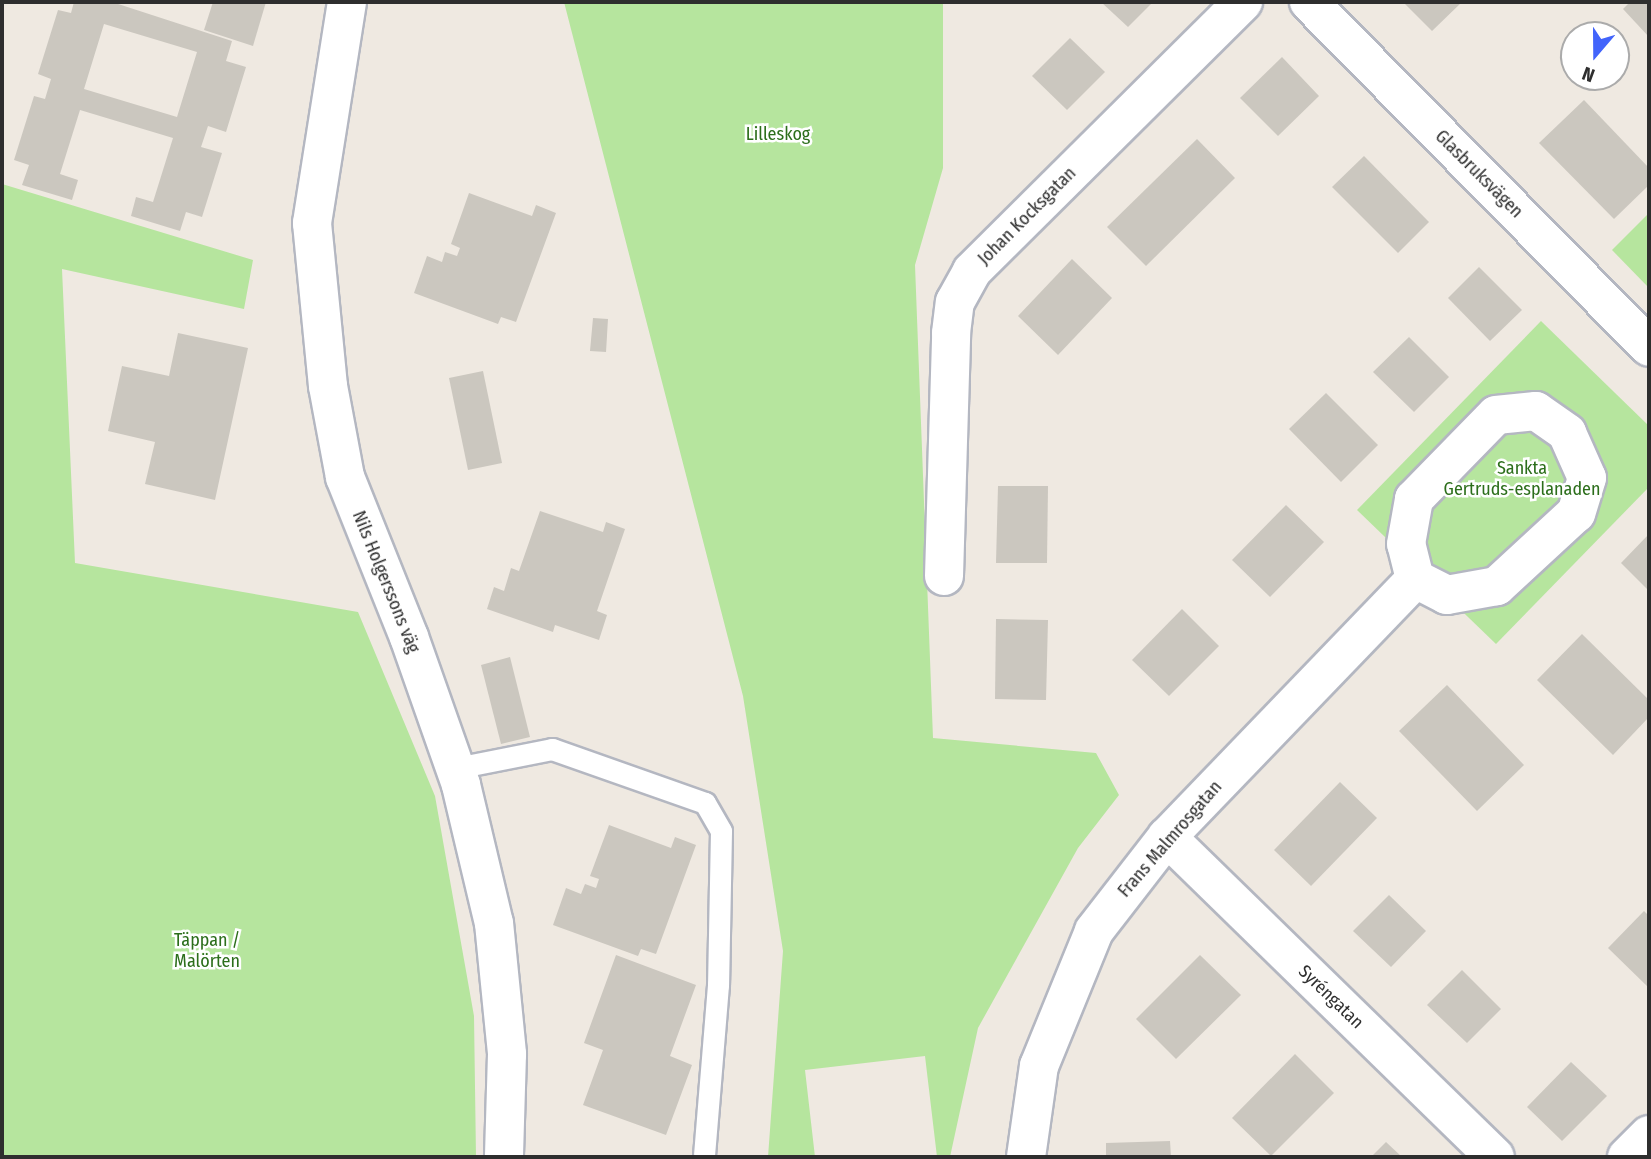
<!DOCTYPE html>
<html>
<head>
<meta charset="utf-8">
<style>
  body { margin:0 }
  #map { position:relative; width:1651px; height:1159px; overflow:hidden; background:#efe9e1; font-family:"Fira Sans Condensed",sans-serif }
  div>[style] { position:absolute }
  .green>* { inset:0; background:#b6e59e }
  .building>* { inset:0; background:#cbc7bf }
  .roads { filter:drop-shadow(2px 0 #b4b7c1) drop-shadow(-2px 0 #b4b7c1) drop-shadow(0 2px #b4b7c1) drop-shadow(0 -2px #b4b7c1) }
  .lane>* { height:21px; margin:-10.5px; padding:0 10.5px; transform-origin:10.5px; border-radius:10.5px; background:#fff }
  .street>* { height:38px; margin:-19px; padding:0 19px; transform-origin:19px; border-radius:19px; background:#fff }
  .secondary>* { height:38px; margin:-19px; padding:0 19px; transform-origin:19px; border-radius:19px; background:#fff }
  span { translate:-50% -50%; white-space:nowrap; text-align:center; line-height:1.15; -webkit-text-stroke:5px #fff; paint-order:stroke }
  .park-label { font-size:18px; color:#2c6e1b }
  .street-label { font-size:18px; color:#2e2e2e }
  .frame { position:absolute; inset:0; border:4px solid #2e2e2e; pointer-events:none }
  .north { position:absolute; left:1560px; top:21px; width:70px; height:70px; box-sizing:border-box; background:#fff; border:2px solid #ababab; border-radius:50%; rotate:200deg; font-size:19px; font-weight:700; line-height:28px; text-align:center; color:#2e2e2e }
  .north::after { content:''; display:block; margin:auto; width:24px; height:32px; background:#4264fb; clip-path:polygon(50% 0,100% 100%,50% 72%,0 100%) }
</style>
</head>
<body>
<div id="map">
  <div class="green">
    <i style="clip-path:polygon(564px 2px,943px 2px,943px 168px,915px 265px,933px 738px,1096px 753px,1119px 795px,1078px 848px,978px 1028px,950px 1157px,937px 1157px,925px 1056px,805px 1070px,815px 1157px,768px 1157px,783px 951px,743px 696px)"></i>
    <i style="clip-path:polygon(2px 184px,253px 260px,244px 309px,62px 269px,75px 563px,358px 612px,435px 796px,474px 1016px,476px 1157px,2px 1157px)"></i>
    <i style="clip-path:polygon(1649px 213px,1649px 288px,1612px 250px)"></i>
    <i style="clip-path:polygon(1541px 321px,1649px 426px,1649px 487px,1496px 644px,1357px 510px)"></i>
  </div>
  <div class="building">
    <i style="clip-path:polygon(evenodd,74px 2px,112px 2px,232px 41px,226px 61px,246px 67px,226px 132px,208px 126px,201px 147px,222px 153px,202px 217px,186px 212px,180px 231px,131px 216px,136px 197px,153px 202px,173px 138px,80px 110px,60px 174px,78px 180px,72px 200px,22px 185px,29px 165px,14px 160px,34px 96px,45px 99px,51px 79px,38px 74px,58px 10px,71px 13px,74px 2px,104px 24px,197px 52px,177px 117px,84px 89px,104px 24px)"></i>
    <i style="clip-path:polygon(213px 2px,266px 2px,253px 46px,204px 30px)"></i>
    <i style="clip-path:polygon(1101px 2px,1153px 2px,1128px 27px)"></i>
    <i style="clip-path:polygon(1403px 2px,1462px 2px,1432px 31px)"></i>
    <i style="clip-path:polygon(1630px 2px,1649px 2px,1649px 37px,1623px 9px)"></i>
    <i style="clip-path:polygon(1070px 38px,1105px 72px,1067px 110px,1032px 76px)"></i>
    <i style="clip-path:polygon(1282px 57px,1319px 96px,1278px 136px,1240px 98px)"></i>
    <i style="clip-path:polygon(1584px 100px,1649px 168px,1649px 185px,1614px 219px,1539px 143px)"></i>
    <i style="clip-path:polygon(1197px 139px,1235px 178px,1146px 266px,1107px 227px)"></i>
    <i style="clip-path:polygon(1364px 156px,1429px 222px,1398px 253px,1332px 187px)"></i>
    <i style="clip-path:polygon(469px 193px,532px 216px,536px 205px,556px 213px,516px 322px,501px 317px,498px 324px,414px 293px,427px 256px,442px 262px,445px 252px,457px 256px,460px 248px,451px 244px)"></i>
    <i style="clip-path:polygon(1072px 259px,1112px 298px,1058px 355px,1018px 316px)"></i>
    <i style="clip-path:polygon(1479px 267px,1522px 310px,1490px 341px,1448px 298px)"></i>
    <i style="clip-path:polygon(593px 318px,608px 319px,606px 352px,590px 351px)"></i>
    <i style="clip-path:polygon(178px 333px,248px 348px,215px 500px,145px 484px,155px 442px,108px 431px,122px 366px,169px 376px)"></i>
    <i style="clip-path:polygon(1409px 337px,1449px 377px,1414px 412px,1373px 372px)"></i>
    <i style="clip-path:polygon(483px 371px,502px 463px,468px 470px,449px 378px)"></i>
    <i style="clip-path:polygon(1326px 393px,1378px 445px,1341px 482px,1289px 429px)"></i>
    <i style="clip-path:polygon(998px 486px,1048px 486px,1047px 563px,996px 563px)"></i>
    <i style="clip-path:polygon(1286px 505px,1324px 542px,1270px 597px,1232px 560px)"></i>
    <i style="clip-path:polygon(540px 511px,603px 532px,606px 522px,625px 529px,597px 611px,607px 615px,599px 640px,555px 625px,553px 632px,487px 609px,494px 587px,504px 591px,511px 568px,519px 571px)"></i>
    <i style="clip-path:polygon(1649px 534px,1649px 591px,1621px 563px)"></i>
    <i style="clip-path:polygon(1182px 609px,1219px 646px,1169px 696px,1132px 660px)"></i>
    <i style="clip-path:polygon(996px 619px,1048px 620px,1046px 700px,995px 699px)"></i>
    <i style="clip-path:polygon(1582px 634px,1649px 700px,1649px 717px,1613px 755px,1537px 680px)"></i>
    <i style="clip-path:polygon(510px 657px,530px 737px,501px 744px,481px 665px)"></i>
    <i style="clip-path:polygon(1447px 685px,1524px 765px,1477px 811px,1399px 731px)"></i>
    <i style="clip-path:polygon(1340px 782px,1377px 818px,1311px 886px,1274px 850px)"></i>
    <i style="clip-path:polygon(609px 825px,671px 848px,675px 837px,696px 845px,656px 954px,641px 949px,638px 956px,553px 925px,566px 888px,581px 894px,585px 884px,596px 888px,599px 879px,590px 876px)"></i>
    <i style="clip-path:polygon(1389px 895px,1426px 931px,1391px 967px,1353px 931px)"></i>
    <i style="clip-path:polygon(1644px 911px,1649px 916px,1649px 988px,1608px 948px)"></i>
    <i style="clip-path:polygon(616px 955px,696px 985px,670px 1056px,692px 1065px,666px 1135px,583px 1105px,603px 1050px,584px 1043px)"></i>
    <i style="clip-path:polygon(1200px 955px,1241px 995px,1176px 1059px,1136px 1019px)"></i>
    <i style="clip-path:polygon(1462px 970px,1501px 1009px,1467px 1043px,1427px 1005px)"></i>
    <i style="clip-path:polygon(1295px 1054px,1334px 1093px,1271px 1156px,1232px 1118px)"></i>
    <i style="clip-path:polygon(1571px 1062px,1607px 1096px,1562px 1141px,1527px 1107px)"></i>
    <i style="clip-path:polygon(1170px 1141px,1171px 1157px,1106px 1157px,1106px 1143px)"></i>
    <i style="clip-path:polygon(1386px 1142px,1402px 1157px,1371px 1157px)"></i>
  </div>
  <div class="roads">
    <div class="lane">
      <i style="left:456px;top:768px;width:98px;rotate:-11.2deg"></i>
      <i style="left:552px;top:749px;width:162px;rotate:19.4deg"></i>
      <i style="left:705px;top:803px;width:32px;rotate:60deg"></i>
      <i style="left:721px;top:831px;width:154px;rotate:91.1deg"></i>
      <i style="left:718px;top:985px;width:170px;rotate:94.7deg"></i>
    </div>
    <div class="street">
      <i style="left:347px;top:2px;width:224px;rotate:99deg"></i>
      <i style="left:312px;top:223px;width:164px;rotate:84.4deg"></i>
      <i style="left:328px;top:386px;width:93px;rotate:79.4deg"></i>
      <i style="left:345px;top:477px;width:172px;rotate:68.2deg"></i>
      <i style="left:409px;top:637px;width:157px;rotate:70.6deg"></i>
      <i style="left:461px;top:785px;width:142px;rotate:76.6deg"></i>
      <i style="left:494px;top:923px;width:132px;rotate:84.3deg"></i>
      <i style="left:507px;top:1054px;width:103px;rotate:91.7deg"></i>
      <i style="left:1536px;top:411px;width:38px;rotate:35deg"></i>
      <i style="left:1567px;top:433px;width:49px;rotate:66deg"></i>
      <i style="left:1587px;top:478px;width:37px;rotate:107deg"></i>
      <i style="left:1576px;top:513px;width:108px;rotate:137.3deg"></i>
      <i style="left:1497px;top:586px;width:51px;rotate:169.8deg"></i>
      <i style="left:1447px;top:595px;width:36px;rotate:-153deg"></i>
      <i style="left:1415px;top:579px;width:36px;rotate:-104deg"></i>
      <i style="left:1406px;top:544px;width:46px;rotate:-79.9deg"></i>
      <i style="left:1414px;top:499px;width:117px;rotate:-45.7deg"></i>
      <i style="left:1496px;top:415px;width:40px;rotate:-5.7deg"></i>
      <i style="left:944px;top:576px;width:243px;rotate:-88.3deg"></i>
      <i style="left:951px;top:333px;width:31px;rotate:-83deg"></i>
      <i style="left:955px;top:302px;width:35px;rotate:-61deg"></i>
      <i style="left:972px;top:271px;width:382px;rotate:-44.8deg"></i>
      <i style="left:1167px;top:837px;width:458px;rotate:44.3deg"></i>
      <i style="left:1026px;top:1157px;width:92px;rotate:-81.9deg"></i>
      <i style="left:1039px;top:1066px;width:146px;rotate:-67.8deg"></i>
      <i style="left:1094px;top:931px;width:119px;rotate:-52.2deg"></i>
      <i style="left:1167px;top:837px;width:358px;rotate:-46.1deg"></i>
      <i style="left:1627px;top:1157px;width:31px;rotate:-45deg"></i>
    </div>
    <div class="secondary">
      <i style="left:1309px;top:2px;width:484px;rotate:45.4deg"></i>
    </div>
  </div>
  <div class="park-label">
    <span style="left:778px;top:134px">Lilleskog</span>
    <span style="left:1522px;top:479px">Sankta<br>Gertruds-esplanaden</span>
    <span style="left:207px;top:951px">Täppan /<br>Malörten</span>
  </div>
  <div class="street-label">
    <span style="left:1479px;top:174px;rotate:45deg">Glasbruksvägen</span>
    <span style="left:1027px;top:216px;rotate:-45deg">Johan Kocksgatan</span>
    <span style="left:386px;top:582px;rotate:68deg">Nils Holgerssons väg</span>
    <span style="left:1170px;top:839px;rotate:-49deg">Frans Malmrosgatan</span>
    <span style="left:1331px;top:997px;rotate:44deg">Syréngatan</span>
  </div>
  <div class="frame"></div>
  <div class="north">N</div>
</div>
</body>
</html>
